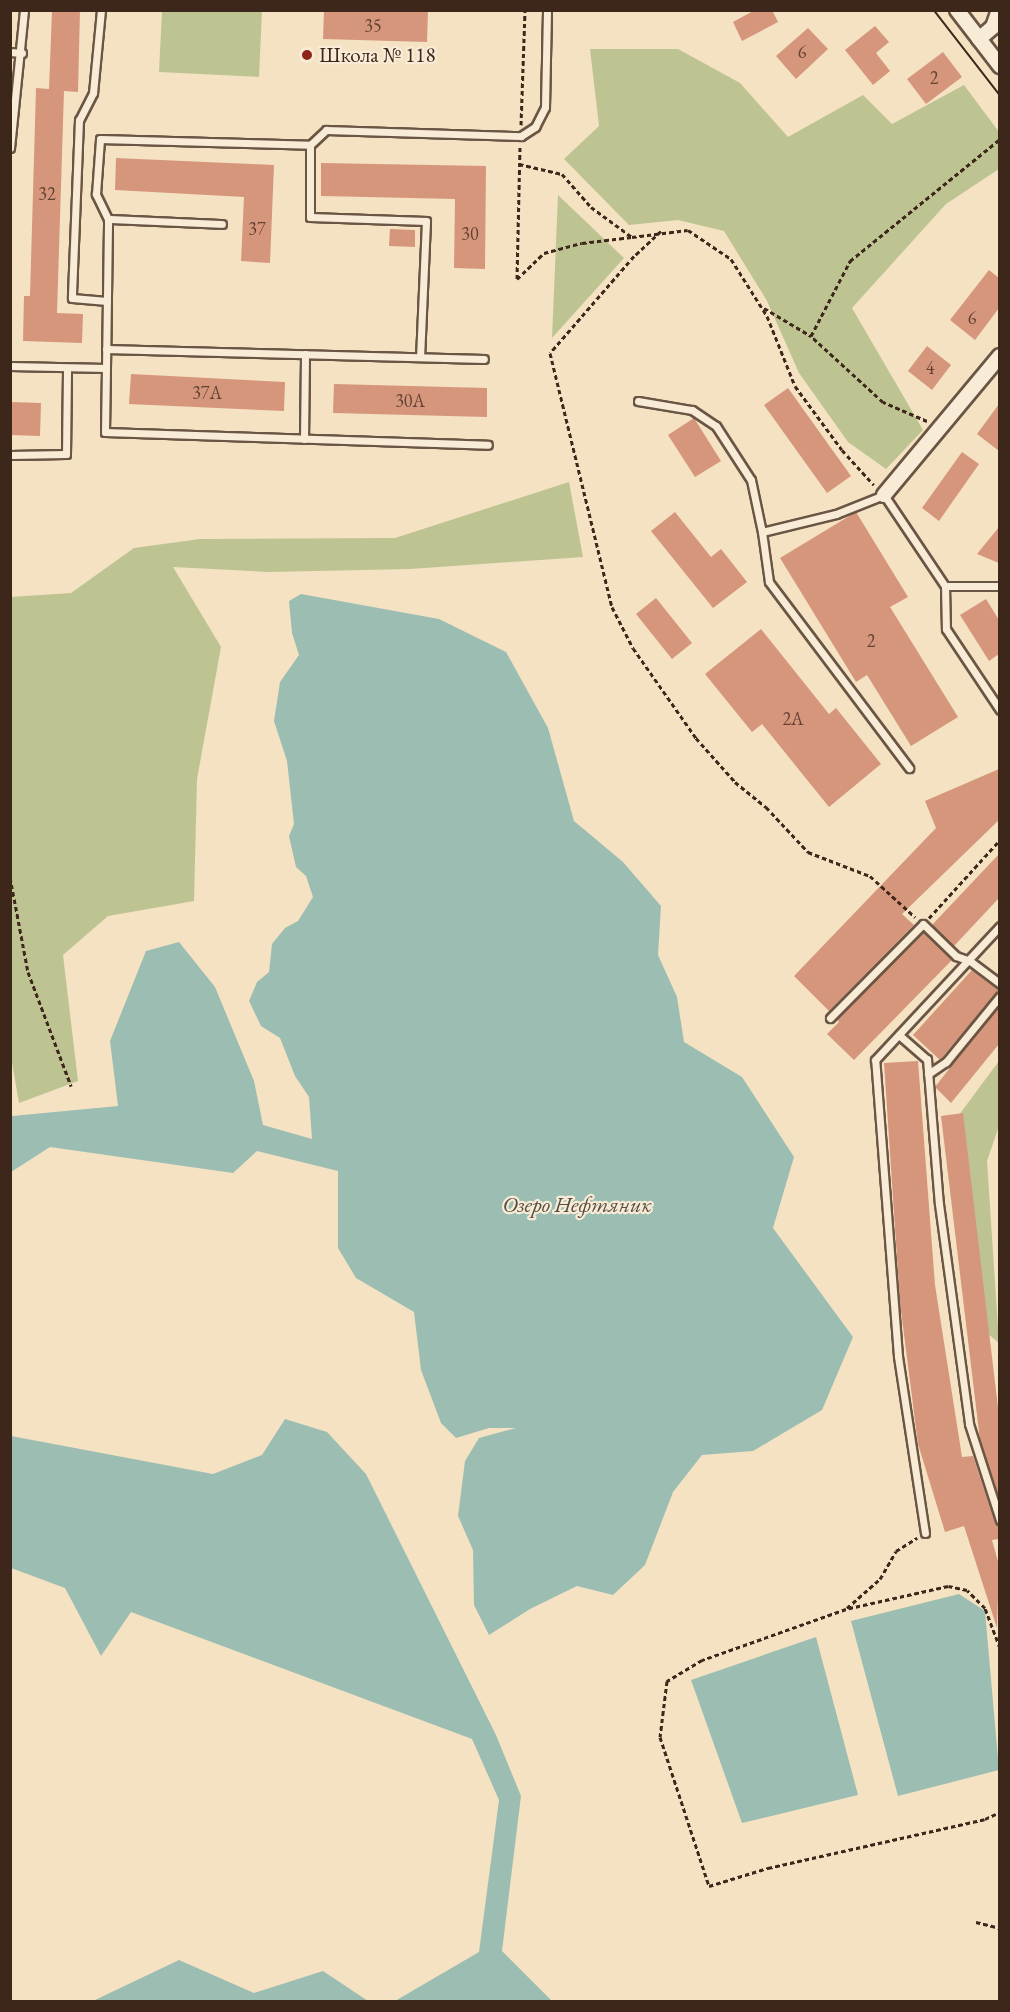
<!DOCTYPE html>
<html>
<head>
<meta charset="utf-8">
<style>
  body { margin:0 }
  #map { position:relative; width:1010px; height:2012px; overflow:hidden; background:#f4e2c2; font-family:"EB Garamond",serif }
  div>[style] { position:absolute }
  .green>* { inset:0; background:#bec392 }
  .water>* { inset:0; background:#9cbeb2 }
  .building>* { inset:0; background:#d6967c }
  .path>* { height:3px; margin-top:-1.5px; transform-origin:0; background:repeating-linear-gradient(90deg,#3d261a 0 4.5px,transparent 0 7.5px) }
  .roads { filter:drop-shadow(2px 0 #6b5544) drop-shadow(-2px 0 #6b5544) drop-shadow(0 2px #6b5544) drop-shadow(0 -2px #6b5544) }
  .lane>* { height:7px; margin:-3.5px; padding:0 3.5px; transform-origin:3.5px; border-radius:3.5px; background:#f8ecd7 }
  .street>* { height:14px; margin:-7px; padding:0 7px; transform-origin:7px; border-radius:7px; background:#f8ecd7 }
  .tram>* { height:1.5px; margin:-0.75px; padding:0 0.75px; transform-origin:0.75px; border-radius:0.75px; background:#3d261a }
  .dots>* { width:16px; height:16px; translate:-50% -50%; box-sizing:border-box; border:3px solid #f8ecd7; border-radius:50% }
  span { translate:-50% -50%; white-space:nowrap; text-align:center; line-height:1.15; -webkit-text-stroke:4.5px #f8ecd7; paint-order:stroke }
  .number-label { font-size:18px; color:#634232 }
  .number-label span { -webkit-text-stroke-width:0 }
  .poi-label { font-size:21px; color:#3d261a }
  .left { translate:0 -50%; text-align:left }
  .water-label { font-size:22px; color:#554c40; font-style:italic }
  .frame { position:absolute; inset:0; border:12px solid #3d261a; pointer-events:none }
</style>
</head>
<body>
<div id="map">
  <div class="green">
    <i style="clip-path:polygon(162px 11px,262px 11px,259px 77px,159px 72px)"></i>
    <i style="clip-path:polygon(590px 49px,678px 49px,740px 83px,788px 137px,863px 95px,892px 124px,964px 85px,999px 132px,999px 169px,946px 204px,852px 308px,923px 430px,886px 469px,848px 442px,799px 373px,767px 301px,724px 231px,678px 220px,629px 225px,564px 159px,599px 126px)"></i>
    <i style="clip-path:polygon(558px 195px,624px 258px,552px 338px)"></i>
    <i style="clip-path:polygon(569px 482px,583px 557px,410px 569px,268px 572px,173px 567px,221px 647px,197px 779px,194px 901px,108px 916px,63px 955px,78px 1081px,19px 1103px,10px 1051px,11px 597px,71px 593px,134px 548px,200px 539px,395px 538px)"></i>
    <i style="clip-path:polygon(999px 1061px,999px 1126px,987px 1161px,999px 1343px,975px 1323px,953px 1123px)"></i>
  </div>
  <div class="water">
    <i style="clip-path:polygon(301px 594px,439px 619px,506px 652px,548px 728px,574px 821px,623px 862px,661px 906px,658px 955px,677px 997px,684px 1042px,742px 1077px,794px 1157px,773px 1228px,853px 1337px,822px 1410px,753px 1451px,702px 1455px,673px 1492px,645px 1565px,613px 1595px,577px 1586px,530px 1609px,489px 1635px,474px 1605px,473px 1550px,458px 1516px,465px 1461px,479px 1438px,516px 1428px,489px 1428px,456px 1438px,441px 1423px,421px 1370px,414px 1312px,356px 1278px,338px 1248px,338px 1171px,257px 1151px,233px 1173px,50px 1147px,11px 1172px,11px 1110px,12px 1116px,118px 1106px,110px 1041px,146px 951px,179px 942px,215px 987px,254px 1081px,263px 1125px,312px 1139px,309px 1097px,295px 1076px,280px 1038px,261px 1026px,249px 1001px,257px 982px,269px 972px,272px 944px,285px 928px,298px 921px,313px 897px,306px 876px,296px 867px,289px 836px,294px 824px,287px 761px,274px 721px,280px 682px,299px 655px,292px 633px,289px 601px)"></i>
    <i style="clip-path:polygon(285px 1419px,327px 1432px,366px 1474px,496px 1735px,521px 1796px,502px 1951px,552px 2001px,395px 2001px,479px 1952px,499px 1800px,472px 1739px,131px 1612px,101px 1656px,65px 1588px,11px 1568px,11px 1436px,213px 1474px,262px 1455px)"></i>
    <i style="clip-path:polygon(959px 1594px,985px 1611px,999px 1770px,898px 1796px,851px 1621px)"></i>
    <i style="clip-path:polygon(816px 1637px,858px 1795px,742px 1823px,691px 1680px)"></i>
    <i style="clip-path:polygon(179px 1960px,254px 1993px,323px 1971px,368px 2001px,93px 2001px)"></i>
  </div>
  <div class="building">
    <i style="clip-path:polygon(52px 10px,80px 10px,78px 92px,64px 91px,57px 313px,83px 314px,82px 343px,23px 341px,24px 296px,30px 296px,36px 88px,49px 89px)"></i>
    <i style="clip-path:polygon(324px 10px,428px 10px,427px 42px,323px 39px)"></i>
    <i style="clip-path:polygon(755px 10px,772px 10px,778px 22px,742px 41px,733px 22px)"></i>
    <i style="clip-path:polygon(875px 26px,889px 42px,876px 53px,890px 71px,873px 85px,845px 50px)"></i>
    <i style="clip-path:polygon(808px 28px,828px 49px,796px 79px,776px 56px)"></i>
    <i style="clip-path:polygon(943px 52px,962px 77px,926px 104px,907px 79px)"></i>
    <i style="clip-path:polygon(116px 158px,274px 165px,270px 263px,241px 261px,244px 197px,115px 190px)"></i>
    <i style="clip-path:polygon(321px 163px,486px 166px,485px 269px,454px 268px,455px 199px,321px 196px)"></i>
    <i style="clip-path:polygon(390px 229px,415px 230px,415px 247px,389px 246px)"></i>
    <i style="clip-path:polygon(989px 270px,999px 278px,999px 308px,975px 340px,950px 320px)"></i>
    <i style="clip-path:polygon(927px 346px,951px 365px,932px 390px,908px 371px)"></i>
    <i style="clip-path:polygon(131px 374px,285px 382px,284px 411px,129px 404px)"></i>
    <i style="clip-path:polygon(334px 384px,487px 388px,487px 417px,333px 413px)"></i>
    <i style="clip-path:polygon(788px 388px,851px 476px,827px 493px,764px 405px)"></i>
    <i style="clip-path:polygon(10px 402px,41px 403px,40px 436px,10px 435px)"></i>
    <i style="clip-path:polygon(999px 404px,999px 451px,977px 434px)"></i>
    <i style="clip-path:polygon(694px 418px,721px 461px,695px 477px,668px 435px)"></i>
    <i style="clip-path:polygon(962px 452px,979px 464px,939px 521px,922px 508px)"></i>
    <i style="clip-path:polygon(675px 512px,711px 557px,721px 549px,747px 582px,713px 608px,651px 531px)"></i>
    <i style="clip-path:polygon(856px 512px,908px 597px,890px 607px,958px 717px,911px 746px,867px 675px,856px 682px,780px 558px)"></i>
    <i style="clip-path:polygon(999px 527px,999px 563px,977px 554px)"></i>
    <i style="clip-path:polygon(656px 598px,692px 643px,672px 659px,636px 614px)"></i>
    <i style="clip-path:polygon(986px 599px,999px 620px,999px 654px,989px 661px,960px 615px)"></i>
    <i style="clip-path:polygon(761px 629px,829px 714px,836px 708px,881px 764px,829px 807px,762px 724px,752px 732px,705px 674px)"></i>
    <i style="clip-path:polygon(999px 769px,999px 820px,902px 914px,914px 925px,829px 1011px,794px 976px,936px 828px,925px 801px)"></i>
    <i style="clip-path:polygon(999px 854px,999px 898px,954px 946px,932px 925px)"></i>
    <i style="clip-path:polygon(924px 933px,952px 960px,854px 1060px,827px 1034px,839px 1022px,837px 1019px)"></i>
    <i style="clip-path:polygon(972px 970px,999px 991px,940px 1060px,913px 1035px)"></i>
    <i style="clip-path:polygon(999px 1005px,999px 1044px,951px 1103px,935px 1087px)"></i>
    <i style="clip-path:polygon(918px 1061px,935px 1285px,962px 1457px,973px 1456px,995px 1522px,999px 1526px,999px 1539px,992px 1540px,999px 1565px,997px 1628px,964px 1526px,945px 1532px,918px 1444px,900px 1303px,884px 1063px)"></i>
    <i style="clip-path:polygon(963px 1113px,999px 1416px,999px 1500px,980px 1440px,941px 1116px)"></i>
  </div>
  <div class="path">
    <i style="left:521px;top:125px;width:115px;rotate:-88deg"></i>
    <i style="left:519px;top:164px;width:44px;rotate:13.1deg"></i>
    <i style="left:562px;top:174px;width:44px;rotate:48.7deg"></i>
    <i style="left:591px;top:207px;width:51px;rotate:36.2deg"></i>
    <i style="left:632px;top:237px;width:56px;rotate:-7.1deg"></i>
    <i style="left:688px;top:230px;width:52px;rotate:34deg"></i>
    <i style="left:731px;top:259px;width:67px;rotate:57.7deg"></i>
    <i style="left:767px;top:316px;width:75px;rotate:68.2deg"></i>
    <i style="left:795px;top:386px;width:79px;rotate:53.7deg"></i>
    <i style="left:842px;top:450px;width:47px;rotate:47.6deg"></i>
    <i style="left:661px;top:231px;width:37px;rotate:137deg"></i>
    <i style="left:634px;top:256px;width:128px;rotate:130.9deg"></i>
    <i style="left:550px;top:353px;width:261px;rotate:76.3deg"></i>
    <i style="left:612px;top:607px;width:46px;rotate:62.9deg"></i>
    <i style="left:633px;top:648px;width:110px;rotate:55deg"></i>
    <i style="left:696px;top:738px;width:59px;rotate:48.4deg"></i>
    <i style="left:735px;top:782px;width:40px;rotate:39deg"></i>
    <i style="left:766px;top:807px;width:62px;rotate:47deg"></i>
    <i style="left:808px;top:852px;width:66px;rotate:21.2deg"></i>
    <i style="left:870px;top:876px;width:61px;rotate:42.3deg"></i>
    <i style="left:517px;top:279px;width:133px;rotate:-88.7deg"></i>
    <i style="left:517px;top:279px;width:37px;rotate:-44deg"></i>
    <i style="left:544px;top:253px;width:39px;rotate:-15deg"></i>
    <i style="left:582px;top:243px;width:50px;rotate:-6.8deg"></i>
    <i style="left:764px;top:308px;width:55px;rotate:30.8deg"></i>
    <i style="left:927px;top:421px;width:48px;rotate:-156.6deg"></i>
    <i style="left:883px;top:402px;width:98px;rotate:-137.5deg"></i>
    <i style="left:811px;top:336px;width:85px;rotate:-62.5deg"></i>
    <i style="left:850px;top:261px;width:193px;rotate:-39.1deg"></i>
    <i style="left:10px;top:877px;width:97px;rotate:79.3deg"></i>
    <i style="left:28px;top:972px;width:122px;rotate:69.3deg"></i>
    <i style="left:929px;top:918px;width:105px;rotate:-47.7deg"></i>
    <i style="left:847px;top:1608px;width:44px;rotate:-41.3deg"></i>
    <i style="left:880px;top:1579px;width:32px;rotate:-60deg"></i>
    <i style="left:896px;top:1551px;width:25px;rotate:-32deg"></i>
    <i style="left:1000px;top:1648px;width:43px;rotate:-110.6deg"></i>
    <i style="left:985px;top:1608px;width:25px;rotate:-135deg"></i>
    <i style="left:967px;top:1590px;width:19px;rotate:-168deg"></i>
    <i style="left:948px;top:1586px;width:105px;rotate:167.3deg"></i>
    <i style="left:846px;top:1609px;width:153px;rotate:160.5deg"></i>
    <i style="left:702px;top:1660px;width:41px;rotate:149deg"></i>
    <i style="left:667px;top:1681px;width:56px;rotate:97.1deg"></i>
    <i style="left:660px;top:1737px;width:157px;rotate:71.8deg"></i>
    <i style="left:709px;top:1886px;width:62px;rotate:-17deg"></i>
    <i style="left:768px;top:1868px;width:222px;rotate:-12.7deg"></i>
    <i style="left:985px;top:1819px;width:17px;rotate:-25deg"></i>
    <i style="left:976px;top:1922px;width:25px;rotate:14deg"></i>
  </div>
  <div class="roads">
    <div class="lane">
      <i style="left:101px;top:10px;width:83px;rotate:95.5deg"></i>
      <i style="left:93px;top:93px;width:30px;rotate:117deg"></i>
      <i style="left:79px;top:120px;width:178px;rotate:92.3deg"></i>
      <i style="left:72px;top:298px;width:35px;rotate:5deg"></i>
      <i style="left:10px;top:52px;width:12px;rotate:5deg"></i>
      <i style="left:310px;top:145px;width:72px;rotate:90deg"></i>
      <i style="left:310px;top:217px;width:116px;rotate:2deg"></i>
      <i style="left:426px;top:221px;width:136px;rotate:92.5deg"></i>
      <i style="left:10px;top:148px;width:139px;rotate:-84.2deg"></i>
      <i style="left:108px;top:219px;width:114px;rotate:2.5deg"></i>
      <i style="left:106px;top:349px;width:378px;rotate:1.5deg"></i>
      <i style="left:10px;top:366px;width:96px;rotate:1.2deg"></i>
      <i style="left:106px;top:368px;width:149px;rotate:-89.2deg"></i>
      <i style="left:108px;top:219px;width:28px;rotate:-116deg"></i>
      <i style="left:96px;top:194px;width:55px;rotate:-85.8deg"></i>
      <i style="left:100px;top:139px;width:210px;rotate:1.6deg"></i>
      <i style="left:310px;top:145px;width:22px;rotate:-43deg"></i>
      <i style="left:326px;top:130px;width:195px;rotate:1.8deg"></i>
      <i style="left:521px;top:136px;width:17px;rotate:-33deg"></i>
      <i style="left:535px;top:127px;width:22px;rotate:-63deg"></i>
      <i style="left:545px;top:107px;width:97px;rotate:-88.8deg"></i>
      <i style="left:106px;top:368px;width:64px;rotate:90.9deg"></i>
      <i style="left:105px;top:432px;width:383px;rotate:1.9deg"></i>
      <i style="left:638px;top:401px;width:55px;rotate:9.5deg"></i>
      <i style="left:692px;top:410px;width:29px;rotate:34deg"></i>
      <i style="left:716px;top:426px;width:64px;rotate:57.1deg"></i>
      <i style="left:751px;top:480px;width:53px;rotate:78.1deg"></i>
      <i style="left:762px;top:532px;width:76px;rotate:-13.7deg"></i>
      <i style="left:836px;top:514px;width:52px;rotate:-21.6deg"></i>
      <i style="left:884px;top:495px;width:110px;rotate:56.2deg"></i>
      <i style="left:945px;top:586px;width:43px;rotate:88.7deg"></i>
      <i style="left:946px;top:629px;width:97px;rotate:56.3deg"></i>
      <i style="left:304px;top:439px;width:85px;rotate:-89.3deg"></i>
      <i style="left:10px;top:455px;width:56px;rotate:-1deg"></i>
      <i style="left:66px;top:454px;width:86px;rotate:-89.3deg"></i>
      <i style="left:762px;top:532px;width:50px;rotate:82deg"></i>
      <i style="left:769px;top:582px;width:233px;rotate:53deg"></i>
      <i style="left:945px;top:586px;width:55px"></i>
      <i style="left:830px;top:1018px;width:132px;rotate:-45.3deg"></i>
      <i style="left:923px;top:924px;width:46px;rotate:44.1deg"></i>
      <i style="left:956px;top:956px;width:15px;rotate:20deg"></i>
      <i style="left:970px;top:961px;width:38px;rotate:37deg"></i>
      <i style="left:899px;top:1035px;width:37px;rotate:41deg"></i>
      <i style="left:927px;top:1059px;width:145px;rotate:85.3deg"></i>
      <i style="left:939px;top:1204px;width:222px;rotate:82.2deg"></i>
      <i style="left:969px;top:1424px;width:101px;rotate:72.1deg"></i>
      <i style="left:928px;top:1074px;width:22px;rotate:-34deg"></i>
      <i style="left:946px;top:1062px;width:85px;rotate:-50.7deg"></i>
      <i style="left:925px;top:1533px;width:179px;rotate:-98.7deg"></i>
      <i style="left:898px;top:1356px;width:297px;rotate:-94.4deg"></i>
      <i style="left:875px;top:1060px;width:183px;rotate:-47deg"></i>
    </div>
    <div class="street">
      <i style="left:957px;top:10px;width:71px;rotate:52.5deg"></i>
      <i style="left:979px;top:39px;width:18px;rotate:-41deg"></i>
      <i style="left:993px;top:27px;width:18px;rotate:-71deg"></i>
      <i style="left:884px;top:495px;width:181px;rotate:-50.2deg"></i>
    </div>
  </div>
  <div class="tram">
    <i style="left:934px;top:10px;width:108px;rotate:52.2deg"></i>
  </div>
  <div class="dots">
    <i style="left:307px;top:55px;background:#8f2418"></i>
  </div>
  <div class="number-label">
    <span style="left:373px;top:26px">35</span>
    <span style="left:802px;top:52px">6</span>
    <span style="left:934px;top:78px">2</span>
    <span style="left:47px;top:194px">32</span>
    <span style="left:257px;top:229px">37</span>
    <span style="left:470px;top:234px">30</span>
    <span style="left:972px;top:318px">6</span>
    <span style="left:930px;top:368px">4</span>
    <span style="left:207px;top:393px">37А</span>
    <span style="left:410px;top:401px">30А</span>
    <span style="left:871px;top:641px">2</span>
    <span style="left:793px;top:719px">2А</span>
  </div>
  <div class="poi-label">
    <span class="left" style="left:319px;top:55px">Школа № 118</span>
  </div>
  <div class="water-label">
    <span style="left:577px;top:1205px">Озеро Нефтяник</span>
  </div>
  <div class="frame"></div>
</div>
</body>
</html>
